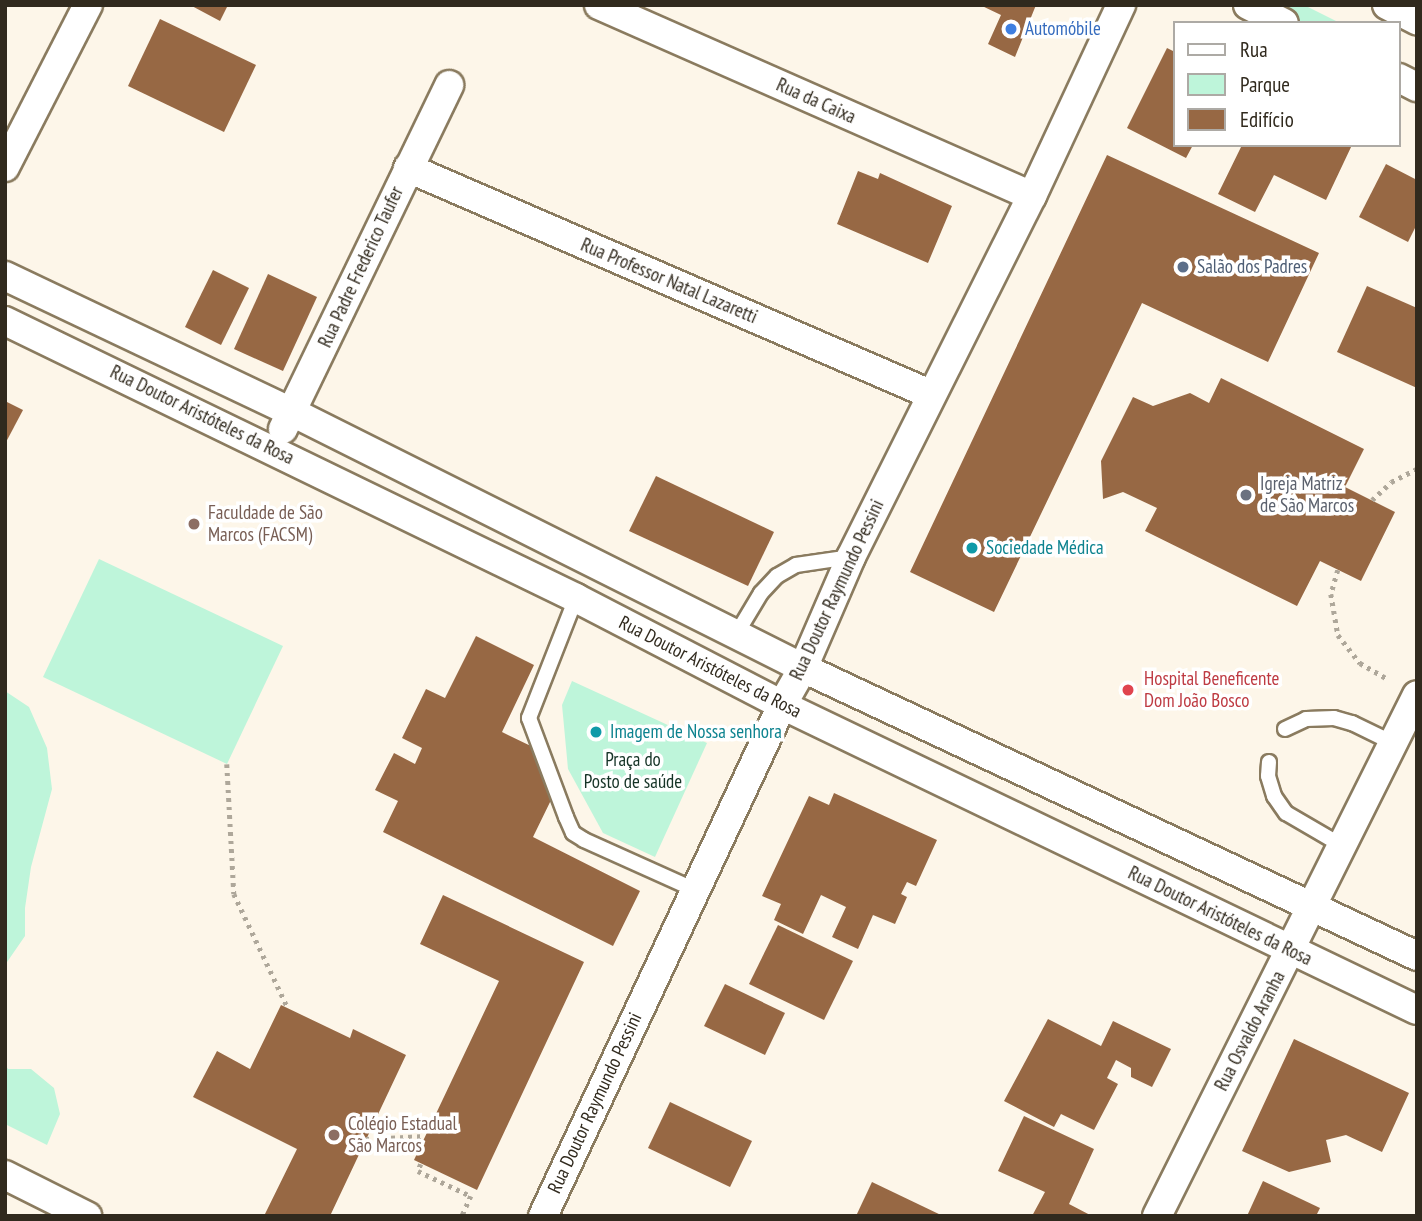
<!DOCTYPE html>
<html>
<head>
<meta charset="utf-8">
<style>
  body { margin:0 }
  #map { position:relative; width:1422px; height:1221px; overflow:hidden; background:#fdf6e9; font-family:"PT Sans Narrow",sans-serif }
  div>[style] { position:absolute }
  .green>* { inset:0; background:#bef5da }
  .building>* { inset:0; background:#976844 }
  .path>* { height:4.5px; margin-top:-2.25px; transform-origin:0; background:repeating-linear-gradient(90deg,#aea79a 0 3.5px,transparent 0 8.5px) }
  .roads { filter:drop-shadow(2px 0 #8a7b5f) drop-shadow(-2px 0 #8a7b5f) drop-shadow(0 2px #8a7b5f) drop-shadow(0 -2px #8a7b5f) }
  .lane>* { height:14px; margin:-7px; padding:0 7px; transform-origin:7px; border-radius:7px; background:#fff }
  .street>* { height:28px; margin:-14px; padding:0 14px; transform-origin:14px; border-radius:14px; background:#fff }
  .dots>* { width:19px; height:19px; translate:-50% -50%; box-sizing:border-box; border:4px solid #fff; border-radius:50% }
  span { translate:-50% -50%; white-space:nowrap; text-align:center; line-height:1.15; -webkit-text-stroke:7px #fff; paint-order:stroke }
  .shop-label { font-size:19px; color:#366cbe }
  .left { translate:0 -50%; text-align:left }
  .street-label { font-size:19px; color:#312a1e }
  .service-label { font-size:19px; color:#4e5e75 }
  .worship-label { font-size:19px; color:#5b616d }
  .education-label { font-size:19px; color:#785e54 }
  .culture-label { font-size:19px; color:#0d838f }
  .health-label { font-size:19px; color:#be3a42 }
  .park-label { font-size:19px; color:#153326 }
  .frame { position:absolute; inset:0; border:7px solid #312a1e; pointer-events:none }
  .legend { position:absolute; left:1173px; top:21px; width:228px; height:126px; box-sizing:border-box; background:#fff; border:2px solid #adaaa5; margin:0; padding:9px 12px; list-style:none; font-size:21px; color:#312a1e }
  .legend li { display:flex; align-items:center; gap:14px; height:35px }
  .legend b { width:35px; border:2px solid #adaaa5 }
</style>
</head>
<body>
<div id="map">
  <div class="green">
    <i style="clip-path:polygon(1266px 5px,1304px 5px,1340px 23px,1302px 23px)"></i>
    <i style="clip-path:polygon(99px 559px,283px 646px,227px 764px,43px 677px)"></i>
    <i style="clip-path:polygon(572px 681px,707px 743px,655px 857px,603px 833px,568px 769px,562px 705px)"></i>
    <i style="clip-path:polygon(5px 691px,29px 707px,47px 748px,52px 789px,31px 867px,25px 908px,25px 936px,5px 965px)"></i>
    <i style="clip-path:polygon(5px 1065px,8px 1069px,31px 1069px,54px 1088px,60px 1114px,47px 1145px,5px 1124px)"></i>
  </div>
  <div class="building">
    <i style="clip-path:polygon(190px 5px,228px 5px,220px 21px)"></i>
    <i style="clip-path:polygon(980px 5px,1036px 5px,1015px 57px,988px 44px,1001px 15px)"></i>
    <i style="clip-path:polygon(160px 19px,256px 65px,224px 132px,128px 86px)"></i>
    <i style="clip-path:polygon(1167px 48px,1175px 52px,1175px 145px,1193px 145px,1186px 158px,1127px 128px)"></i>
    <i style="clip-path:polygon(1242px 145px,1352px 145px,1326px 200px,1274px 175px,1255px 212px,1218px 194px)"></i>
    <i style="clip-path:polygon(1107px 155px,1319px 253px,1268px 362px,1142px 303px,994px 612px,910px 572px)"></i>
    <i style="clip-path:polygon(1386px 164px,1417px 180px,1417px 224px,1408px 242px,1359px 217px)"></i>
    <i style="clip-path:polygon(858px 171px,878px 179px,880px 173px,952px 206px,928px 263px,837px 224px)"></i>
    <i style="clip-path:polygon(213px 270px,249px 288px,221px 345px,185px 327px)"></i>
    <i style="clip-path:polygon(268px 274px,317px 297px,283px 371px,234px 349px)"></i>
    <i style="clip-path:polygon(1367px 286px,1417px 308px,1417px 388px,1337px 352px)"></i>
    <i style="clip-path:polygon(1221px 378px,1364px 449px,1345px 487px,1395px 512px,1361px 581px,1320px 561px,1297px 606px,1145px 531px,1157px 508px,1123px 492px,1103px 499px,1101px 461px,1133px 397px,1153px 406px,1190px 393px,1209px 403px)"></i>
    <i style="clip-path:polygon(5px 401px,23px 410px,5px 444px)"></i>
    <i style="clip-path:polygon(656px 476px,774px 532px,748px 586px,629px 531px)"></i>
    <i style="clip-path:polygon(476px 636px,534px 665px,502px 732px,537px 749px,553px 796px,533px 837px,640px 891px,613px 946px,383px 832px,398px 801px,375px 790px,394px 753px,415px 764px,422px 748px,402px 738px,426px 689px,445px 698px)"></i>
    <i style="clip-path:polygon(834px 793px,937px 840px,916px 886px,907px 882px,901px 894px,907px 897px,895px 924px,873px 915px,858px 949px,832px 937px,846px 907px,821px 895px,803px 934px,774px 920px,781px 904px,762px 896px,809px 796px,829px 805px)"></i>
    <i style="clip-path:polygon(443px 895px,584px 962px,477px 1190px,414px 1160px,499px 981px,420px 944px)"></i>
    <i style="clip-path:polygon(778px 925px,853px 961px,824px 1020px,749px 984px)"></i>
    <i style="clip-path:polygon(725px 984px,785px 1013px,765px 1055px,704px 1026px)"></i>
    <i style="clip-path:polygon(281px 1005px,350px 1038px,353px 1029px,406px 1055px,330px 1216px,264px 1216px,297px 1149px,193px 1097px,217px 1051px,250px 1069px)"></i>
    <i style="clip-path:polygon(1048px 1019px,1101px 1046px,1113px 1021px,1171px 1049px,1152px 1087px,1131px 1077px,1131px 1068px,1116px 1060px,1107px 1078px,1118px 1084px,1094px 1130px,1061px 1114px,1054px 1127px,1004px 1101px)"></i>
    <i style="clip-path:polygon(1294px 1039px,1409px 1093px,1382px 1152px,1346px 1135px,1326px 1140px,1331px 1162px,1289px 1172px,1242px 1151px)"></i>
    <i style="clip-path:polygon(670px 1102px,752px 1141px,730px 1187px,648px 1148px)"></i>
    <i style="clip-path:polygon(1024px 1116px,1094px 1149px,1069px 1204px,1092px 1216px,1032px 1216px,1045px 1192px,998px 1171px)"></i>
    <i style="clip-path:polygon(1263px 1181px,1320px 1208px,1316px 1216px,1247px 1216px)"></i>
    <i style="clip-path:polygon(872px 1182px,943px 1216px,856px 1216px)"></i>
  </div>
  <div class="path">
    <i style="left:1372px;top:500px;width:26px;rotate:-43deg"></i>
    <i style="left:1391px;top:482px;width:29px;rotate:-27deg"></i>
    <i style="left:1338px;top:570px;width:25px;rotate:106deg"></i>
    <i style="left:1331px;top:594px;width:42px;rotate:80.3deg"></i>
    <i style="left:1338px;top:635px;width:36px;rotate:52deg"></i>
    <i style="left:1360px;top:663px;width:32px;rotate:30deg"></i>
    <i style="left:227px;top:764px;width:130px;rotate:86.9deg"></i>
    <i style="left:234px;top:894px;width:126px;rotate:64.7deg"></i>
    <i style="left:366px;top:1139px;width:59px;rotate:-2.9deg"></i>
    <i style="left:421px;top:1164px;width:8px;rotate:113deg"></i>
    <i style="left:418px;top:1171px;width:59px;rotate:25.3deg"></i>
    <i style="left:471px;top:1196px;width:22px;rotate:114deg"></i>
  </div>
  <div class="roads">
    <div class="lane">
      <i style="left:576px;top:598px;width:129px;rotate:111.4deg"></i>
      <i style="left:529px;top:718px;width:106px;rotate:69.5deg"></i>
      <i style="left:566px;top:817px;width:17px;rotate:66deg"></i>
      <i style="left:573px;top:833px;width:13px;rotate:32deg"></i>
      <i style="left:584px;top:840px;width:122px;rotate:24.2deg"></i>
      <i style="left:737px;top:633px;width:47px;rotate:-59deg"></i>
      <i style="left:761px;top:593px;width:23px;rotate:-47deg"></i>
      <i style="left:777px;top:576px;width:22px;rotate:-30deg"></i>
      <i style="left:796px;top:565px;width:56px;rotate:-8.3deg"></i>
      <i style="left:1285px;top:729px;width:23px;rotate:-25deg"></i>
      <i style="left:1306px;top:719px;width:28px;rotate:-2deg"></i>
      <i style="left:1334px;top:718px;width:19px;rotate:16deg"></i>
      <i style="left:1352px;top:723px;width:46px;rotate:26deg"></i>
      <i style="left:1269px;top:762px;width:14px;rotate:94deg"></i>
      <i style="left:1268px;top:776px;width:21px;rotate:73deg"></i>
      <i style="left:1274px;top:796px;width:21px;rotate:55deg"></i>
      <i style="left:1286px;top:813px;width:64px;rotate:30.2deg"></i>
    </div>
    <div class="street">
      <i style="left:599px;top:5px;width:473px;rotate:23.8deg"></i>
      <i style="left:1248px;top:5px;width:40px;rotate:26.6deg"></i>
      <i style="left:1387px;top:5px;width:34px;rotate:27deg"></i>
      <i style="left:1399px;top:78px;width:20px;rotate:27deg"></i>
      <i style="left:5px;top:167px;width:182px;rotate:-62.9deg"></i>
      <i style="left:408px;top:168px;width:569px;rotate:23.41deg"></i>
      <i style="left:5px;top:276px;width:318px;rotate:25.4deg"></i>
      <i style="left:292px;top:412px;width:572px;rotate:26.61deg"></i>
      <i style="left:803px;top:668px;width:678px;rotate:25.13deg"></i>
      <i style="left:5px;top:321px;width:635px;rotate:25.88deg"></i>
      <i style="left:576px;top:598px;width:232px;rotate:27.4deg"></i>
      <i style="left:782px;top:705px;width:704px;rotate:25.66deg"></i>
      <i style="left:283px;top:429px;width:382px;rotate:-64.2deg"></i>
      <i style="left:5px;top:1175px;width:92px;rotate:26.6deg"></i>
      <i style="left:543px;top:1216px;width:564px;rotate:-64.93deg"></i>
      <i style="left:782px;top:705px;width:43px;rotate:-60.4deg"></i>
      <i style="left:803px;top:668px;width:121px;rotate:-66.6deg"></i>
      <i style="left:851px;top:557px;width:404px;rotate:-63.4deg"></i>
      <i style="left:1032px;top:196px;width:211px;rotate:-65deg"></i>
      <i style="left:1157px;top:1216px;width:582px;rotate:-63.48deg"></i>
    </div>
  </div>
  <div class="dots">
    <i style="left:1011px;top:29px;background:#3f7fe0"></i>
    <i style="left:1183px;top:267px;background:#5c6f8a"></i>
    <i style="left:1246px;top:495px;background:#6b7280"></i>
    <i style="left:194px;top:524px;background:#8d6e63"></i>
    <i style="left:972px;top:548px;background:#0f9aa8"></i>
    <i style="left:1128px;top:690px;background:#e0444e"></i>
    <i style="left:596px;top:732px;background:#0f9aa8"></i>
    <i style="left:334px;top:1135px;background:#8d6e63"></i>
  </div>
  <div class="shop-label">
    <span class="left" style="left:1025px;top:29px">Automóbile</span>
  </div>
  <div class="street-label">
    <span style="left:816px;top:101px;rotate:24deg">Rua da Caixa</span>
    <span style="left:361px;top:267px;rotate:-65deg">Rua Padre Frederico Taufer</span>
    <span style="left:669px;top:281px;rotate:23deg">Rua Professor Natal Lazaretti</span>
    <span style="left:202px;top:415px;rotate:26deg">Rua Doutor Aristóteles da Rosa</span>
    <span style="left:837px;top:590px;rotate:-65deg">Rua Doutor Raymundo Pessini</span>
    <span style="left:710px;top:667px;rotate:27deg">Rua Doutor Aristóteles da Rosa</span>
    <span style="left:1220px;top:916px;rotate:26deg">Rua Doutor Aristóteles da Rosa</span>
    <span style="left:1250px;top:1031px;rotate:-63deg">Rua Osvaldo Aranha</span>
    <span style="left:595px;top:1103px;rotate:-65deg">Rua Doutor Raymundo Pessini</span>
  </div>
  <div class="service-label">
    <span class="left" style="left:1197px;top:267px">Salão dos Padres</span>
  </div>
  <div class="worship-label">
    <span class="left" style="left:1260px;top:495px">Igreja Matriz<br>de São Marcos</span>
  </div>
  <div class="education-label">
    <span class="left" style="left:208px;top:524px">Faculdade de São<br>Marcos (FACSM)</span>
    <span class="left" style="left:348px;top:1135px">Colégio Estadual<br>São Marcos</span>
  </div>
  <div class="culture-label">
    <span class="left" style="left:986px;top:548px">Sociedade Médica</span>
    <span class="left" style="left:610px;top:732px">Imagem de Nossa senhora</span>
  </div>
  <div class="health-label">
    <span class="left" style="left:1144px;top:690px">Hospital Beneficente<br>Dom João Bosco</span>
  </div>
  <div class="park-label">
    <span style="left:633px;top:771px">Praça do<br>Posto de saúde</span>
  </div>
  <div class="frame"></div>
  <ul class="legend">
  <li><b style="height:9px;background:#fff"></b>Rua</li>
  <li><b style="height:19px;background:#bef5da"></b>Parque</li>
  <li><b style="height:19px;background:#976844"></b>Edifício</li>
  </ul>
</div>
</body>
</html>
